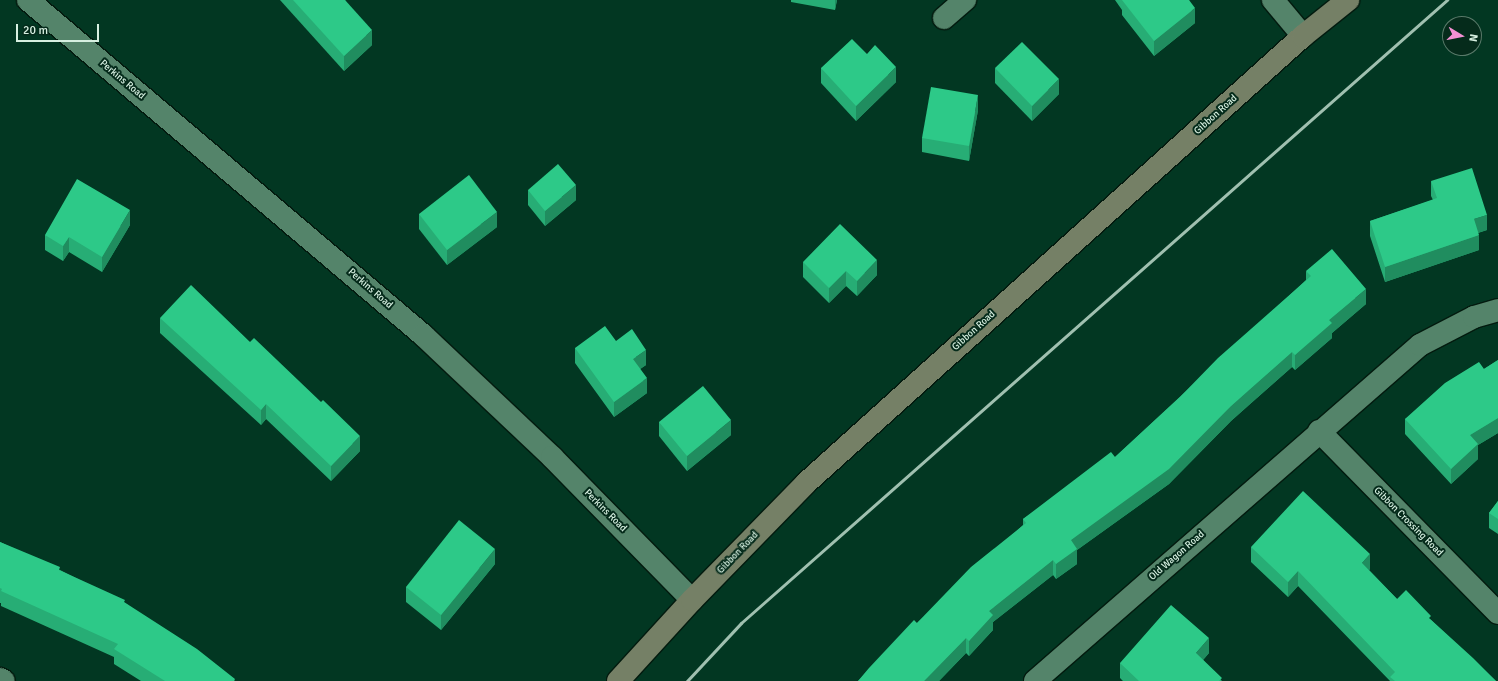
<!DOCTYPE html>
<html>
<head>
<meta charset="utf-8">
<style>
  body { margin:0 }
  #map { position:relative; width:1498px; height:681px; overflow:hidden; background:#023722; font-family:Signika,sans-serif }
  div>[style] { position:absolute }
  .roads { filter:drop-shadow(1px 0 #031b0f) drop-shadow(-1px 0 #031b0f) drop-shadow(0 1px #031b0f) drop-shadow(0 -1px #031b0f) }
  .street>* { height:22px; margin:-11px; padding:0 11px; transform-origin:11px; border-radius:11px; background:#54846a }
  .secondary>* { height:22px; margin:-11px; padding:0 11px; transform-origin:11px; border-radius:11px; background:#758066 }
  .rail>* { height:3px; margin:-1.5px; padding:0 1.5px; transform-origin:1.5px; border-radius:1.5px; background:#a0c0b0 }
  .wall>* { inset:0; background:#27ad75 }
  .shaded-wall>* { inset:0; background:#208d5f }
  .building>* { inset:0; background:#2dc988 }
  span { translate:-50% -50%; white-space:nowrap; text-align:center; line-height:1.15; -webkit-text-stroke:4px #052b1b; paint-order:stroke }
  .street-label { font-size:10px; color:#d7f0e1 }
  .north { position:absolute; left:1442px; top:16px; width:40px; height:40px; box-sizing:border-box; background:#052b1b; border:1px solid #597a6a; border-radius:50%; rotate:100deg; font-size:11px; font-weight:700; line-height:16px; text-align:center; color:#d7f0e1 }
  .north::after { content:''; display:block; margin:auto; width:14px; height:18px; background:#f491d4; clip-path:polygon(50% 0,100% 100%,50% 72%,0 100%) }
  .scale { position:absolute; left:16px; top:24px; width:83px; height:18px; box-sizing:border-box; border:2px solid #d7f0e1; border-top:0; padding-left:5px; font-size:12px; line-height:14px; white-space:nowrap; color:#d7f0e1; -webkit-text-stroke:3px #052b1b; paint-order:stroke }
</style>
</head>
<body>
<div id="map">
  <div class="roads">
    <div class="street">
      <i style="left:28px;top:0;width:518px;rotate:40.3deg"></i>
      <i style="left:423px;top:335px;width:178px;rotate:43.4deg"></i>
      <i style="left:552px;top:457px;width:200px;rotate:45.6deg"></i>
      <i style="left:1273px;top:0;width:47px;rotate:50.2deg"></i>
      <i style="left:944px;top:18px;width:28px;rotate:-41deg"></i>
      <i style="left:1319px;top:431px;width:255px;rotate:45.5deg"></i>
      <i style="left:0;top:679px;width:4px;rotate:27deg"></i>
      <i style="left:1035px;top:681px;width:511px;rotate:-41.11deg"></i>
      <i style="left:1420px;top:345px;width:61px;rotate:-27.4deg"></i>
      <i style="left:1474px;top:317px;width:25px;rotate:-16deg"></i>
    </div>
    <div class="secondary">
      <i style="left:618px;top:681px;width:110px;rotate:-47.6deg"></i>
      <i style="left:692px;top:600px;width:163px;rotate:-45.7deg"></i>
      <i style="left:806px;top:483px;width:668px;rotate:-41.97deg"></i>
      <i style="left:1303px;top:36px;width:58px;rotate:-38.7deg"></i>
    </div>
  </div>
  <div class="rail">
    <i style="left:687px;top:681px;width:79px;rotate:-47deg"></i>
    <i style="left:741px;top:623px;width:942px;rotate:-41.43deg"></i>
  </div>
  <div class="wall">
    <i style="clip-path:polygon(280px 0,345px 0,372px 45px,344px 71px)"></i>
    <i style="clip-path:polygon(791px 0,837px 0,835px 10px,791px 2px)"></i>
    <i style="clip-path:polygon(1115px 0,1189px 0,1195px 23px,1154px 56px,1122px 15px,1122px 10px)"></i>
    <i style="clip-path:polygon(867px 54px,896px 82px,856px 121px,821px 83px,821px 68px)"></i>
    <i style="clip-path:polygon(995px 68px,1059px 94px,1032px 121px,995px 83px)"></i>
    <i style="clip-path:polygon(978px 110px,969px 161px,922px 152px,922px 138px)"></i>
    <i style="clip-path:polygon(1431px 181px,1487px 230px,1478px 233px,1479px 250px,1385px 282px,1370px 236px,1370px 221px,1433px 200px,1431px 196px)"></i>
    <i style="clip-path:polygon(528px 190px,576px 200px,545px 226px,528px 205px)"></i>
    <i style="clip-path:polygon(419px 214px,497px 227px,447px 265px,419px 229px)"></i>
    <i style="clip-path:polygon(130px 225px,102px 272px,69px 252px,63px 261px,45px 250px,45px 235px)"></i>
    <i style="clip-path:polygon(803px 262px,877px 275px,857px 296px,846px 286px,829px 303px,803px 277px)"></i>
    <i style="clip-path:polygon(1306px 271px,1366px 304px,1332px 333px,1332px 338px,1295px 370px,1292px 367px,1231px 421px,1169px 484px,1077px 550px,1077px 564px,1056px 579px,1053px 575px,993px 622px,993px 630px,969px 656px,966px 653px,939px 681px,858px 681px,917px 623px,1023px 525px,1023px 519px,1115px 457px,1306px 280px)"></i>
    <i style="clip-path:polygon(160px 318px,250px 342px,360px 451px,331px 481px,266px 419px,261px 425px,160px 333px)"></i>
    <i style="clip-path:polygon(616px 341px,646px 365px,640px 369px,647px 393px,614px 417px,575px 363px,575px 348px)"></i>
    <i style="clip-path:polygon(1498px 360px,1498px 433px,1478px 445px,1478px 459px,1451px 484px,1405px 434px,1405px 419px)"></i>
    <i style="clip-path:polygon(659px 422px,731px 435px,687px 471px,659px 436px)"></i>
    <i style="clip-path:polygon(1498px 501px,1498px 534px,1489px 528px,1489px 513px)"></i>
    <i style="clip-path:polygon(0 542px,60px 570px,125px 603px,235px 681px,141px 681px,114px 664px,114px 657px,1px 606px,1px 603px,0 603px)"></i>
    <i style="clip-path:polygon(1251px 547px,1370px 569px,1369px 570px,1397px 599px,1431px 620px,1496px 681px,1390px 681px,1298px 586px,1288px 597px,1251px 562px)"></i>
    <i style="clip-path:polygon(495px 564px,441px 630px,406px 602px,406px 587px)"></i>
    <i style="clip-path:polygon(1209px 653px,1203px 660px,1222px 681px,1123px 681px,1120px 678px,1120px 663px)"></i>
  </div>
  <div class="shaded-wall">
    <i style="clip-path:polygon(835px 0,837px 0,835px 10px)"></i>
    <i style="clip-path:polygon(1195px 8px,1195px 23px,1154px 56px,1154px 41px)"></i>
    <i style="clip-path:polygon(372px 30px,372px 45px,344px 71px,344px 56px)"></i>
    <i style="clip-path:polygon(896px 67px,896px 82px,856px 121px,856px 106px)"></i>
    <i style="clip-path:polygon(1059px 79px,1059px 94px,1032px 121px,1032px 106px)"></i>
    <i style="clip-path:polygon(978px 95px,978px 110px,969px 161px,969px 146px)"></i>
    <i style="clip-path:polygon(576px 185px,576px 200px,545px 226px,545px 211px)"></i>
    <i style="clip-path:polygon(130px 210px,130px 225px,102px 272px,102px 257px)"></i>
    <i style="clip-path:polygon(497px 212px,497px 227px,447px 265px,447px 250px)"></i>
    <i style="clip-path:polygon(1487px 215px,1487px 230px,1474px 234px,1474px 219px)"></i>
    <i style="clip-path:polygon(1479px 235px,1479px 250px,1385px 282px,1385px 267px)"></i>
    <i style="clip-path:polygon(69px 237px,69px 252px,63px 261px,63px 246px)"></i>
    <i style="clip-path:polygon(877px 260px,877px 275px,857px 296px,857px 281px)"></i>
    <i style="clip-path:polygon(846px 271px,846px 286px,829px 303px,829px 288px)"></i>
    <i style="clip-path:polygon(1366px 289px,1366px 304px,1332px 333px,1332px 338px,1295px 370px,1295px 355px,1329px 320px)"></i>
    <i style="clip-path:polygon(646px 350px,646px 365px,633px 374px,633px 359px)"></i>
    <i style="clip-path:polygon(1292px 352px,1292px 367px,1231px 421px,1169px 484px,1077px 550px,1077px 564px,1056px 579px,1056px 564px,1071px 540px,1231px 406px)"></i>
    <i style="clip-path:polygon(647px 378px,647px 393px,614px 417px,614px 402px)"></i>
    <i style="clip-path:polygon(266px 404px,266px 419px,261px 425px,261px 410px)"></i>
    <i style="clip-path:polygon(1498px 418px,1498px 433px,1478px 445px,1478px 459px,1451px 484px,1451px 469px,1470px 435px)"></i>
    <i style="clip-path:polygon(731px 420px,731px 435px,687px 471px,687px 456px)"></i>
    <i style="clip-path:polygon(360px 436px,360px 451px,331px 481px,331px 466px)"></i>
    <i style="clip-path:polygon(495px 549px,495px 564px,441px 630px,441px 615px)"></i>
    <i style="clip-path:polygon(1370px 554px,1370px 569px,1362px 578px,1362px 563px)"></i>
    <i style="clip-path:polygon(1053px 560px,1053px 575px,993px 622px,993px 630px,969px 656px,969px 641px,989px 611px)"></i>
    <i style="clip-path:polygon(1298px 571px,1298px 586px,1288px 597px,1288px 582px)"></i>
    <i style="clip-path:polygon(966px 638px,966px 653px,939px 681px,924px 681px)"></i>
    <i style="clip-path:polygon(1209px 638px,1209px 653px,1196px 668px,1196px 653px)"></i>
  </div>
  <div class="building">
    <i style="clip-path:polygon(293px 0,345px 0,372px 30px,344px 56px)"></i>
    <i style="clip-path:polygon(1122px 0,1189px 0,1195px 8px,1154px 41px)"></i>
    <i style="clip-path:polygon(852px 39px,867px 54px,875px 45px,896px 67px,856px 106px,821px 68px)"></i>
    <i style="clip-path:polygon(1022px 42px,1059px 79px,1032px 106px,995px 68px)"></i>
    <i style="clip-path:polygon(931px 87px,978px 95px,969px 146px,922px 138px)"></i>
    <i style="clip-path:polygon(558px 164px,576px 185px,545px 211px,528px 190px)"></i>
    <i style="clip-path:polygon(1472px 168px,1487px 215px,1474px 219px,1479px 235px,1385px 267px,1370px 221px,1437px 198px,1431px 181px)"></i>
    <i style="clip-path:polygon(469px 175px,497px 212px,447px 250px,419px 214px)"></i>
    <i style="clip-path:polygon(77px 179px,130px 210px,102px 257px,69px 237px,63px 246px,45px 235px)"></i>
    <i style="clip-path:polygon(840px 224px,877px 260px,857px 281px,846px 271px,829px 288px,803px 262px)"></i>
    <i style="clip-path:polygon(1332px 249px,1366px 289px,1329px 320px,1332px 323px,1295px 355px,1292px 352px,1231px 406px,1169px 469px,1071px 540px,1077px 549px,1056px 564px,1053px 560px,989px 611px,993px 615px,969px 641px,966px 638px,924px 681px,858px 681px,869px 668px,914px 620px,917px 623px,971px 567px,1026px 523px,1023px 519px,1111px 452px,1115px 457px,1180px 397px,1218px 358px,1311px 276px,1306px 271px)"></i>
    <i style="clip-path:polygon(191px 285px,250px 342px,254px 338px,321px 402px,323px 400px,360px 436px,331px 466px,266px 404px,261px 410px,160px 318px)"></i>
    <i style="clip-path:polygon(605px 326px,616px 341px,632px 329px,646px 350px,633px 359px,647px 378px,614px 402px,575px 348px)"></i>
    <i style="clip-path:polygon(1498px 360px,1498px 418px,1470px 435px,1478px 444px,1451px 469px,1405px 419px,1445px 383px,1479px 362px,1484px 369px)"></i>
    <i style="clip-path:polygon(703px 386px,731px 420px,687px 456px,659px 422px)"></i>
    <i style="clip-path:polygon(1303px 491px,1370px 554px,1362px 563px,1397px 599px,1406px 590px,1431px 616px,1429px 618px,1473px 658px,1496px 681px,1395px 681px,1390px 677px,1395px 672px,1298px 571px,1288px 582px,1251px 547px)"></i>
    <i style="clip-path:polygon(1498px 501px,1498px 519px,1489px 513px)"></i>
    <i style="clip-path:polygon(459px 520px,495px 549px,441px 615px,406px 587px)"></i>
    <i style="clip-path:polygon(0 542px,60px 567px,59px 570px,125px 600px,124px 602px,197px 649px,235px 679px,234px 681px,165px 681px,114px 649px,118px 644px,1px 591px,2px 589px,0 588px)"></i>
    <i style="clip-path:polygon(1171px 605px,1209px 638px,1196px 653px,1222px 678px,1219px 681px,1139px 681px,1120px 663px)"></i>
  </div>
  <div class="street-label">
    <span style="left:122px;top:80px;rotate:40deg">Perkins Road</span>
    <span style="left:1216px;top:115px;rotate:-42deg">Gibbon Road</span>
    <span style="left:370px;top:289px;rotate:41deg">Perkins Road</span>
    <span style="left:974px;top:331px;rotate:-42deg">Gibbon Road</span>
    <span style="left:605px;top:511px;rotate:45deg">Perkins Road</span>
    <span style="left:1408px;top:522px;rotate:45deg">Gibbon Crossing Road</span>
    <span style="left:738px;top:553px;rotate:-46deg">Gibbon Road</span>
    <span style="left:1177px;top:556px;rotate:-41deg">Old Wagon Road</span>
  </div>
  <div class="north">N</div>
  <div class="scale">20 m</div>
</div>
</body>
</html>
